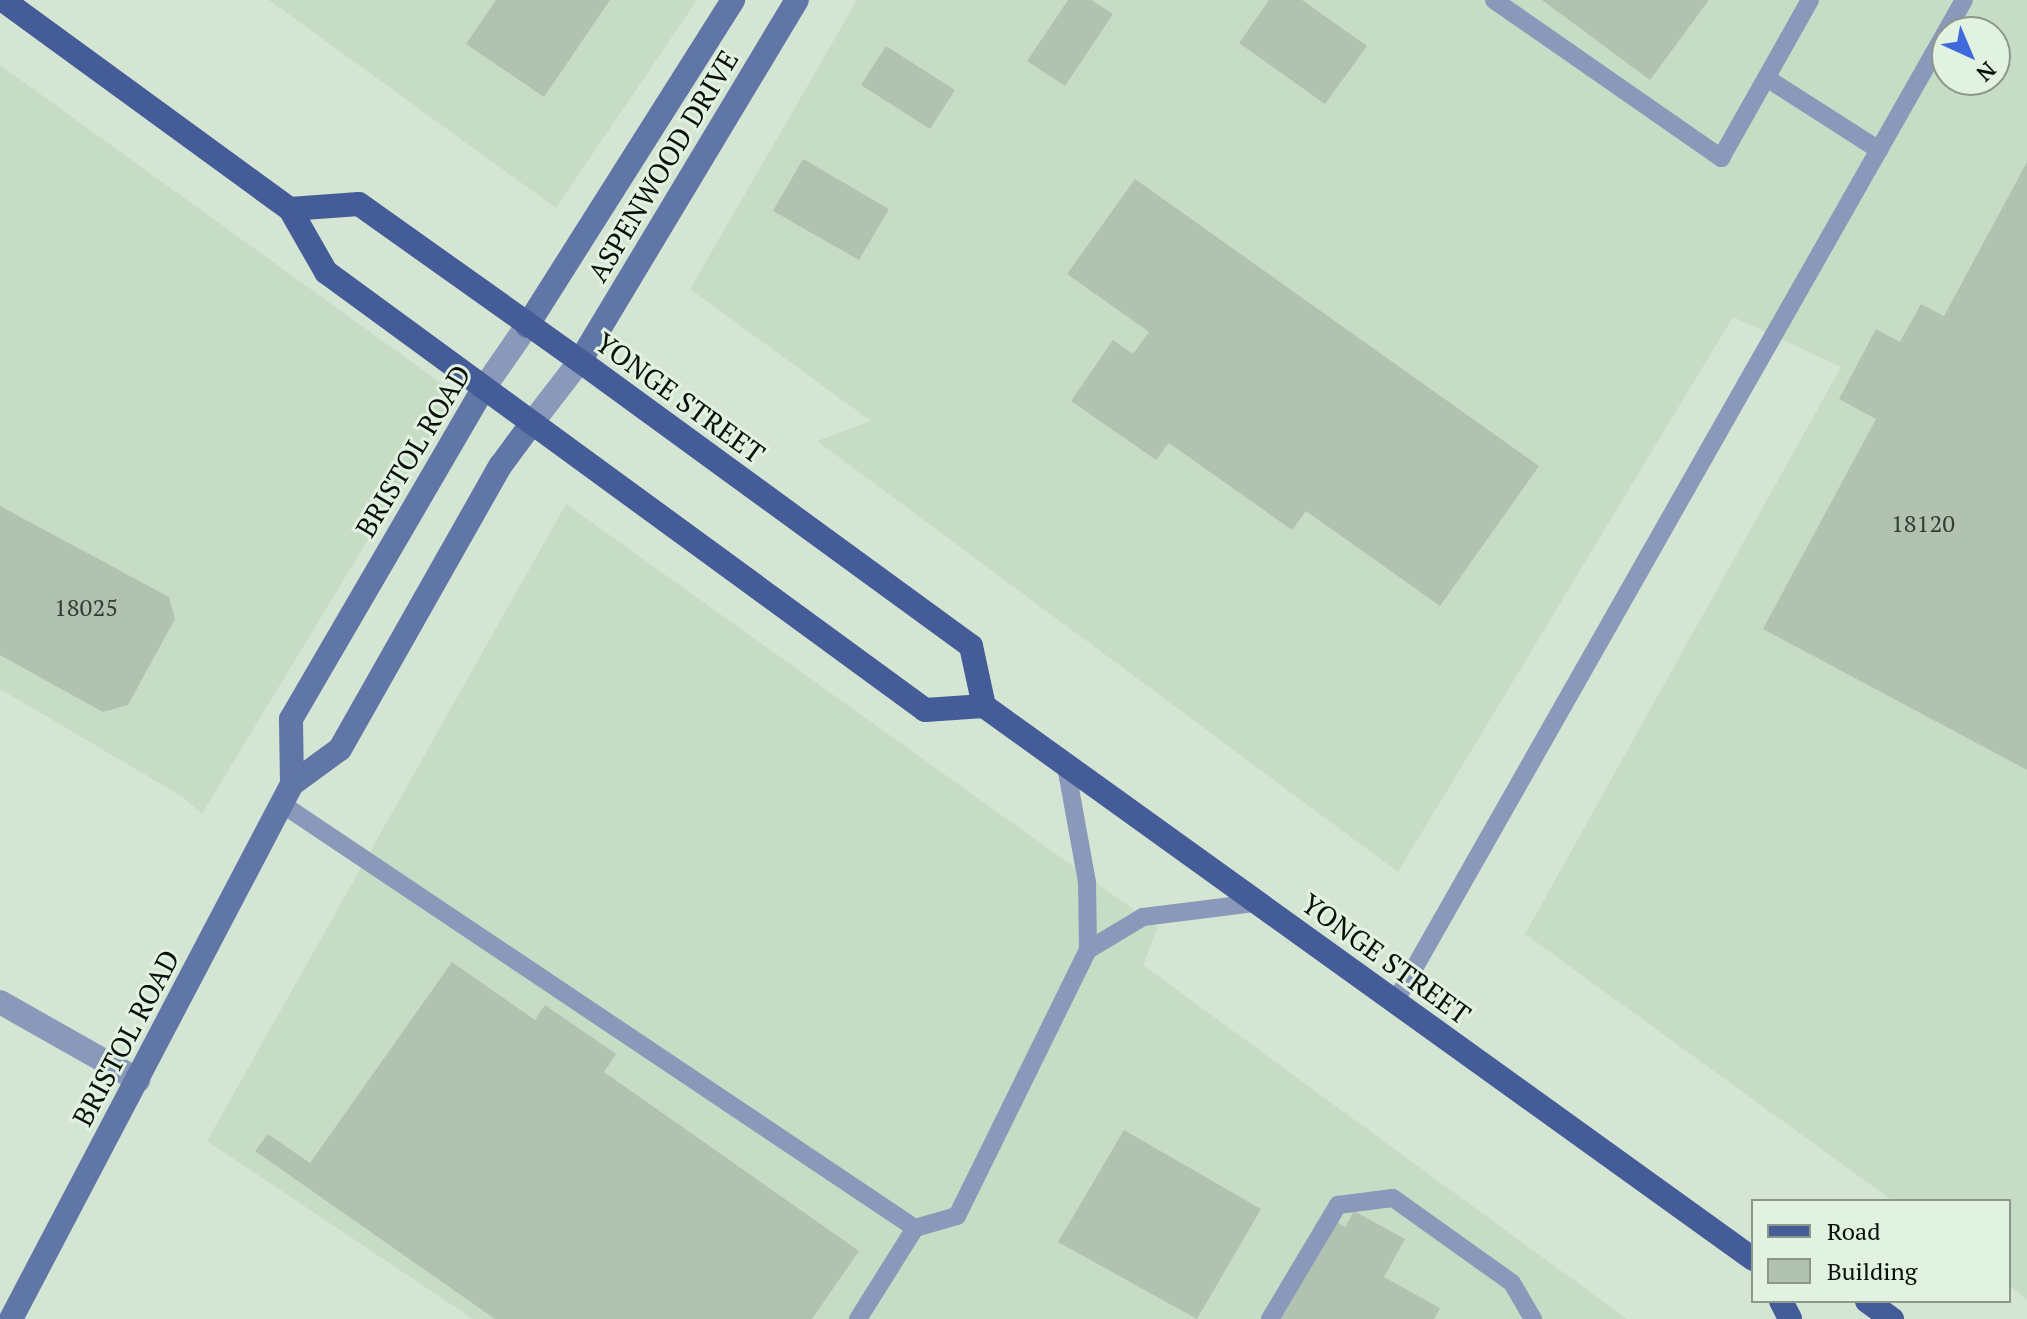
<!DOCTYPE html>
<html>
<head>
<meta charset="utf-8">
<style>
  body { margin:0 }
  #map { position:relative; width:2027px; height:1319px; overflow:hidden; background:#d5e5d4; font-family:"PT Serif",serif }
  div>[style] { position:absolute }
  .built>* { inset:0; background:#c6dcc5 }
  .building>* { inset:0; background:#b2c2b1 }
  .lane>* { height:18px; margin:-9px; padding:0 9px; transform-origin:9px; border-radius:9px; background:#8a99ba }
  .street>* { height:24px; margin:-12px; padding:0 12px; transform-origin:12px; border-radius:12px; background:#8a99ba }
  .secondary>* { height:24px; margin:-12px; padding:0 12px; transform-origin:12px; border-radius:12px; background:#6076a6 }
  .primary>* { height:24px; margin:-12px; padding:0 12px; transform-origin:12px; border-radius:12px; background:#445c97 }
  span { translate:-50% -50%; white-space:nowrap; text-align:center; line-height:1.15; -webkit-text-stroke:6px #e2f2e1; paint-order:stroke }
  .number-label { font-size:24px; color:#343c34 }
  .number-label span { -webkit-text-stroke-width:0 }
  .street-label { font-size:28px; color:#0a0f0a }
  .legend { position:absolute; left:1751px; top:1199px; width:260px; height:104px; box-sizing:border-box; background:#e2f2e1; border:2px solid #8c978b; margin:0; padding:10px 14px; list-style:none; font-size:24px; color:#0a0f0a }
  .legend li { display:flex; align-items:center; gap:16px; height:40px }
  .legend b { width:40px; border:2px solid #8c978b }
  .north { position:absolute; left:1931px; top:16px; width:80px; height:80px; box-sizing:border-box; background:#e2f2e1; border:2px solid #8c978b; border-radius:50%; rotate:136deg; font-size:22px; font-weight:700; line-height:32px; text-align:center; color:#0a0f0a }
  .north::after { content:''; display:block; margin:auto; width:28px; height:36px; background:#406adb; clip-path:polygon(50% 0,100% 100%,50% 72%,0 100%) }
</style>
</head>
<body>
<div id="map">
  <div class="built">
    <i style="clip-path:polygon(269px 0,697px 0,556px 208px)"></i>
    <i style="clip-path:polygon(evenodd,857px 0,2027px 0,2027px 1299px,2009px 1285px,2009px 1201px,1893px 1201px,1525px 934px,1841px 367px,1733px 317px,1398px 872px,817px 441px,871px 421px,690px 289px,857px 0,1947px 32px,1995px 32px,1995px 80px,1947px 80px,1947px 32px)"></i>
    <i style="clip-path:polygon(0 65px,456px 394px,202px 814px,183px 797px,0 689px)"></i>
    <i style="clip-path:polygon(566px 504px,1158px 927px,1143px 965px,1627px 1319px,473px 1319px,207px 1141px)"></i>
  </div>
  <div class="building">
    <i style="clip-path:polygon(496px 0,610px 0,544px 97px,466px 44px)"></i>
    <i style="clip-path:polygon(1068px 0,1091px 0,1113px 14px,1065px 86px,1027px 61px)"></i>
    <i style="clip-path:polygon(1269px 0,1302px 0,1367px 46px,1325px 104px,1239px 43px)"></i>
    <i style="clip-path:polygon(1542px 0,1709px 0,1650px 80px)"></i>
    <i style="clip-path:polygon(886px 46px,955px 90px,930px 129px,861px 85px)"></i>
    <i style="clip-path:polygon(803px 159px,889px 209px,859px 260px,773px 211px)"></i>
    <i style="clip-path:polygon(2027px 162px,2027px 770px,1763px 629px,1876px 419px,1839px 399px,1876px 329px,1900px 342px,1921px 304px,1944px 316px)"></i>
    <i style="clip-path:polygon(1135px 179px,1539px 466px,1440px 606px,1306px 511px,1292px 530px,1169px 443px,1156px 460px,1071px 401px,1113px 340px,1133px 354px,1149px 332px,1067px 274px)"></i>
    <i style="clip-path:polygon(0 506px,169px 597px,175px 619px,128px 705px,103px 712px,0 655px)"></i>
    <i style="clip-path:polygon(452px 962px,535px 1020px,545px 1005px,616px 1054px,604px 1072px,859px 1251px,812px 1319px,495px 1319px,255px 1151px,268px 1134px,310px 1163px)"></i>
    <i style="clip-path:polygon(1124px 1130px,1261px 1209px,1197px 1319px,1058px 1242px)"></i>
    <i style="clip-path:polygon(1354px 1211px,1405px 1239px,1384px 1277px,1440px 1308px,1434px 1319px,1278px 1319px,1333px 1220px,1345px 1227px)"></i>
  </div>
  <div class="lane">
    <i style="left:1494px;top:0;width:277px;rotate:34.8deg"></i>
    <i style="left:1721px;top:158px;width:181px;rotate:-60.6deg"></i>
    <i style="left:1768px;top:79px;width:132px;rotate:32.6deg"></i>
    <i style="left:282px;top:804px;width:762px;rotate:33.82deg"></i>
    <i style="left:915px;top:1228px;width:44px;rotate:-15.9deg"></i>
    <i style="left:957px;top:1216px;width:297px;rotate:-63.8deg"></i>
    <i style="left:1088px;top:950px;width:68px;rotate:-90.8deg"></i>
    <i style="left:1087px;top:882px;width:118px;rotate:-100.3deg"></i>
    <i style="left:1088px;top:950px;width:64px;rotate:-31deg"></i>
    <i style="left:1143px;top:917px;width:114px;rotate:-7.1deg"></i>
    <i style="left:1395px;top:1002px;width:1152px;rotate:-60.41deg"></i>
    <i style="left:858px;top:1319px;width:107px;rotate:-57.9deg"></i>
    <i style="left:1270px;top:1319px;width:133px;rotate:-59.2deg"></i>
    <i style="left:1338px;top:1205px;width:55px;rotate:-7.3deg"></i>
    <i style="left:1393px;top:1198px;width:146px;rotate:35.5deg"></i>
    <i style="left:1512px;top:1283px;width:42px;rotate:59.7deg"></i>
  </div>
  <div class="street">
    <i style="left:484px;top:388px;width:75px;rotate:-55.3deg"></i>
    <i style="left:532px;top:423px;width:78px;rotate:-52.3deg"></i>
    <i style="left:0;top:1002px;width:159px;rotate:29.5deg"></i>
  </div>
  <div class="secondary">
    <i style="left:527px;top:326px;width:386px;rotate:-57.7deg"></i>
    <i style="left:580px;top:361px;width:421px;rotate:-59deg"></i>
    <i style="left:292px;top:784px;width:65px;rotate:-90.9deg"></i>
    <i style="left:291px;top:719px;width:383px;rotate:-59.8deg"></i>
    <i style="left:11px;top:1319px;width:604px;rotate:-62.29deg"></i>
    <i style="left:292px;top:784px;width:59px;rotate:-36.1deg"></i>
    <i style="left:340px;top:749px;width:326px;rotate:-60.5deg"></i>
    <i style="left:501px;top:465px;width:52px;rotate:-53.6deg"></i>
  </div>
  <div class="primary">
    <i style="left:3px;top:0;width:355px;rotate:36.1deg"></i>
    <i style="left:290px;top:209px;width:73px;rotate:60.3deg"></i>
    <i style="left:326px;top:272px;width:742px;rotate:36.17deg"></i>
    <i style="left:925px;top:710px;width:59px;rotate:-3.9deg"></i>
    <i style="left:984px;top:706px;width:947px;rotate:35.72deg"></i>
    <i style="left:290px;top:209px;width:69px;rotate:-4.1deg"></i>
    <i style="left:359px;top:204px;width:271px;rotate:35.4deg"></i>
    <i style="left:580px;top:361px;width:484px;rotate:36.1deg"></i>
    <i style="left:971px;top:646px;width:61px;rotate:77.8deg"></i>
    <i style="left:1781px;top:1301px;width:20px;rotate:63deg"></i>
    <i style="left:1867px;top:1301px;width:31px;rotate:36deg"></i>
  </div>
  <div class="number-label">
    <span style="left:1923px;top:524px">18120</span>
    <span style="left:86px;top:608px">18025</span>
  </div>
  <div class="street-label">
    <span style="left:663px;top:166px;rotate:-59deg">ASPENWOOD DRIVE</span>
    <span style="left:680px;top:398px;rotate:36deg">YONGE STREET</span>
    <span style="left:413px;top:451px;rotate:-59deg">BRISTOL ROAD</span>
    <span style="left:1386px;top:959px;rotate:36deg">YONGE STREET</span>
    <span style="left:126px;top:1038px;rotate:-62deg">BRISTOL ROAD</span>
  </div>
  <ul class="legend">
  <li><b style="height:10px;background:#445c97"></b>Road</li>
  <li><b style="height:22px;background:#b2c2b1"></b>Building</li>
  </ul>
  <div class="north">N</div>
</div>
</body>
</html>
